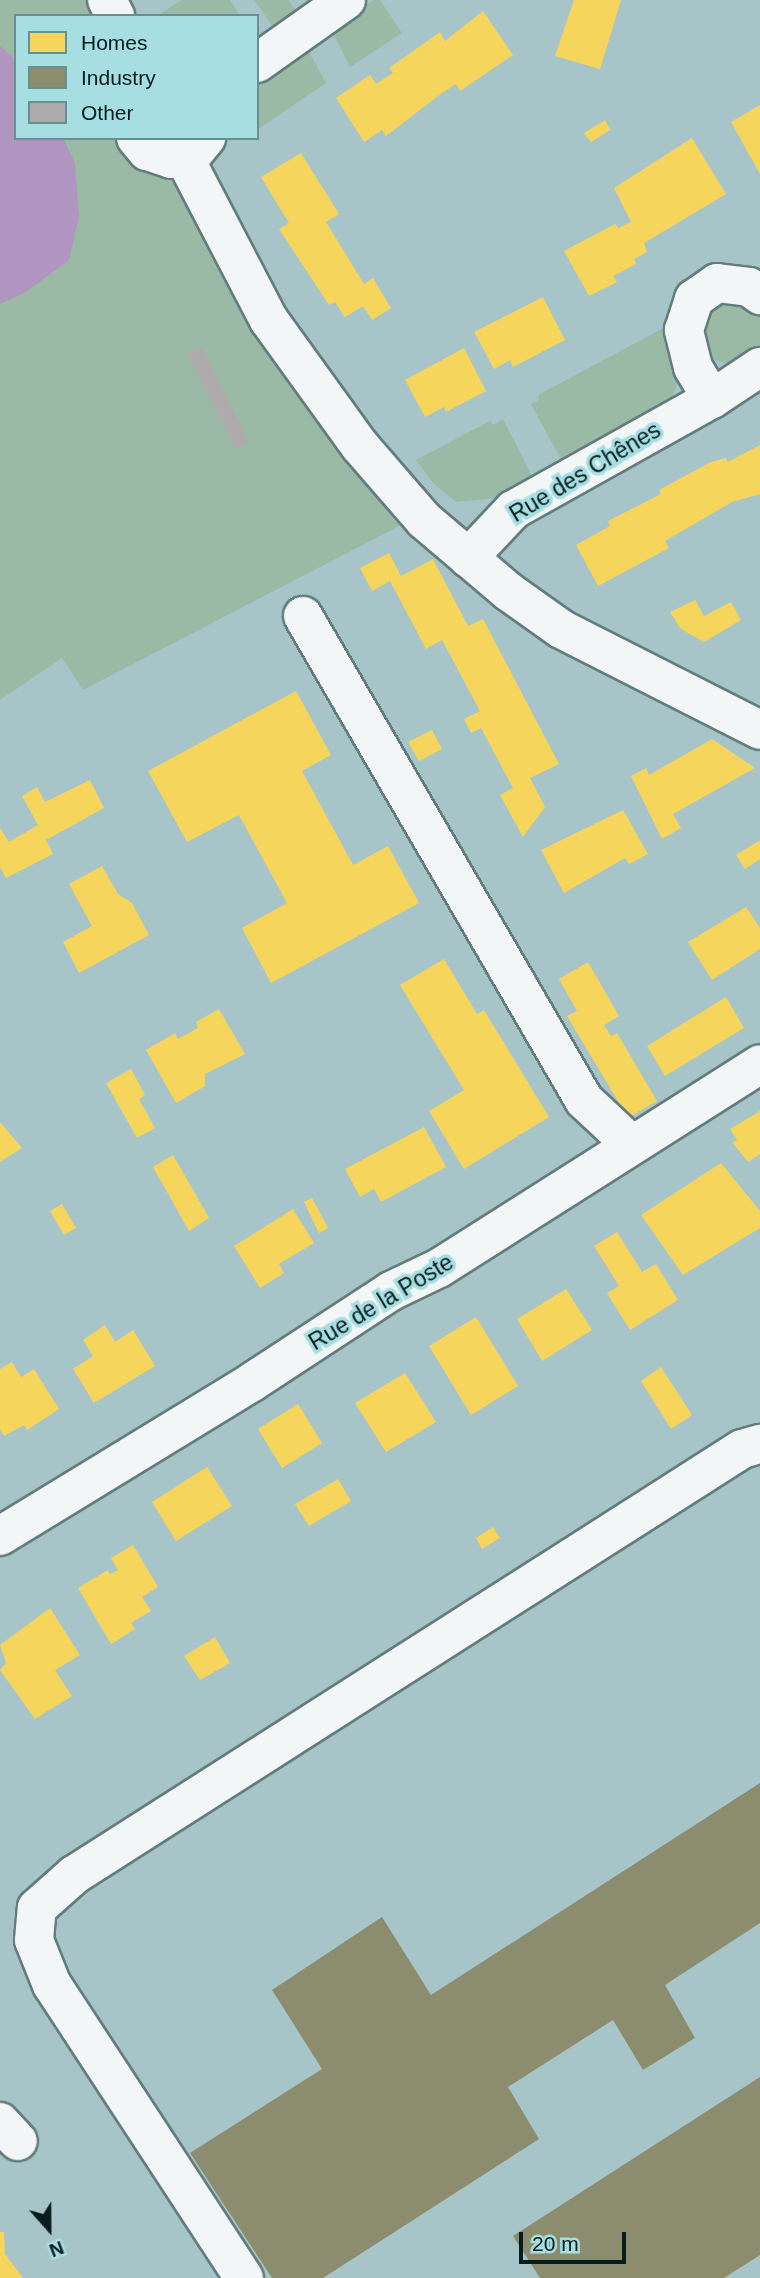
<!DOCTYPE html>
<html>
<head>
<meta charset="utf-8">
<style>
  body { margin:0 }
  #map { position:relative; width:760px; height:2278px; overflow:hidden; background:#a7c5c8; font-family:Helvetica,sans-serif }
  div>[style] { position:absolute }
  .green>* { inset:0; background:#9bbaa6 }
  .water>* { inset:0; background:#af95c0 }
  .homes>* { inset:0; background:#f6d55c }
  .industry>* { inset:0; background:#8c8c6e }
  .building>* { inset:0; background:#aeabac }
  .roads { filter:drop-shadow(2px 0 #647c7e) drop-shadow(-2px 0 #647c7e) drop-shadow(0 2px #647c7e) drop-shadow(0 -2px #647c7e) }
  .minor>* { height:38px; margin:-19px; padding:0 19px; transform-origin:19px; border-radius:19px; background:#f2f6f7 }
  span { translate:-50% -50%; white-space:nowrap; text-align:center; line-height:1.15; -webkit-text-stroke:7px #a7dee2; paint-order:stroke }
  .street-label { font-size:23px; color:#061c1d }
  .legend { position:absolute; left:14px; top:14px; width:245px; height:126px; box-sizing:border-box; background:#a7dee2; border:2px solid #679093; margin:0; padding:9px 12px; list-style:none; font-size:21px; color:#061c1d }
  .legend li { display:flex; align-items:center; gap:14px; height:35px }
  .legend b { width:35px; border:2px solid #679093 }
  .north { position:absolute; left:14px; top:2194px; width:70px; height:70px; -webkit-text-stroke:5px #a7dee2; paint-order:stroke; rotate:159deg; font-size:19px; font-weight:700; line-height:28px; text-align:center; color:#061c1d }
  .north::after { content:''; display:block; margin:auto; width:24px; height:32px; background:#061c1d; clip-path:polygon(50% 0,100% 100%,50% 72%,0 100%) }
  .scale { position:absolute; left:519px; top:2232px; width:107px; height:32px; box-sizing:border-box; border:4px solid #061c1d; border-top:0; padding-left:9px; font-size:21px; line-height:24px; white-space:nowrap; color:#061c1d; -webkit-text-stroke:5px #a7dee2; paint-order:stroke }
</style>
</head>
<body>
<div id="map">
  <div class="green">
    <i style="clip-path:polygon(0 0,90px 0,97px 16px,16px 16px,16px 138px,117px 138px,156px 174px,178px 182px,409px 521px,83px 690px,62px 658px,0 700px)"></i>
    <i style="clip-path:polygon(181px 0,230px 0,240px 16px,157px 16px)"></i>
    <i style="clip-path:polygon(254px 0,289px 0,299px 16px,276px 31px)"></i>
    <i style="clip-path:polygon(373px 0,380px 0,402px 33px,350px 67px,331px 29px)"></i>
    <i style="clip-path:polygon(306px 46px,326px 83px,257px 130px,257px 79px)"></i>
    <i style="clip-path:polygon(726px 297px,760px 314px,760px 349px,733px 365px,711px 359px,703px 351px,699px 317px)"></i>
    <i style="clip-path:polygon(671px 324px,679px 380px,672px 398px,662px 408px,563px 463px,531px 404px,539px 400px,538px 395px)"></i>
    <i style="clip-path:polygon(503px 419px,533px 478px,497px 498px,456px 502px,433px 483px,416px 460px,490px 421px,493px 425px)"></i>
  </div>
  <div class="water">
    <i style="clip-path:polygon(0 46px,16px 60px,16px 138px,63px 138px,75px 163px,79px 216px,69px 260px,26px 292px,0 304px)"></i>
  </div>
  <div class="homes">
    <i style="clip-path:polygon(574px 0,621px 0,600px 69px,555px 56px)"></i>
    <i style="clip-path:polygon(483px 11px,513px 55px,460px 91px,456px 84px,442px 93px,386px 136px,382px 130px,364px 142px,336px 98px,370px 75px,376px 84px,393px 73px,389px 68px,440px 32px,445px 41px)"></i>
    <i style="clip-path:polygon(760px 105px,760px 174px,731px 122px)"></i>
    <i style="clip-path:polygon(605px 120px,610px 130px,591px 142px,584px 133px)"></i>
    <i style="clip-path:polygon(692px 138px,726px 194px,644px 243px,647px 252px,634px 259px,636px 264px,613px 276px,617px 282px,589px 296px,564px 251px,615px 224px,618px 228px,631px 222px,614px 188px)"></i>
    <i style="clip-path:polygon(301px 153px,339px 214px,326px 222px,364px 284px,373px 278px,391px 308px,372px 320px,363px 306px,345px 317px,335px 302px,329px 305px,279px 229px,289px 223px,261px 177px)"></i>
    <i style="clip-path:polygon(543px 297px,565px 340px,513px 367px,510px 360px,494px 369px,474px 332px)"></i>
    <i style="clip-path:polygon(464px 348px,486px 391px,446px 412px,444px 407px,425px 417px,405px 380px)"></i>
    <i style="clip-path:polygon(760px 445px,760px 494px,732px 502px,665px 541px,669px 548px,598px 586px,576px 545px,610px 526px,608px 521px,661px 494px,659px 490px,711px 462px,726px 458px,728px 462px)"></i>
    <i style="clip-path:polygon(389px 553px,401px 576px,433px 559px,468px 626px,483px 619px,559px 764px,530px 778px,545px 807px,523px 837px,500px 795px,513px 788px,481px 728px,471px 733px,464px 719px,480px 711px,442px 640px,426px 649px,390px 581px,372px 591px,360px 568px)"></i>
    <i style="clip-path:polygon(695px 600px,704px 616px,731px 602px,741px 620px,704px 642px,681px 629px,670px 612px)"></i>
    <i style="clip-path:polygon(296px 691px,331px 755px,302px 771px,353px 865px,388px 846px,419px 903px,271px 983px,242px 928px,287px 903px,239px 815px,187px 842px,148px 771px)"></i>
    <i style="clip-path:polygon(432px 730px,442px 749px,419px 761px,408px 742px)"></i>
    <i style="clip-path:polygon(712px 739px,755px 768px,673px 814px,681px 828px,662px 839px,631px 776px,646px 768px,649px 775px)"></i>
    <i style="clip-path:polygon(90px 780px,104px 808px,46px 840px,53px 854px,6px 878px,0 867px,0 828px,9px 842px,38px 825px,22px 796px,37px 787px,45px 802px)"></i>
    <i style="clip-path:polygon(623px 810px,648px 854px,629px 864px,625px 858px,564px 893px,541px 850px)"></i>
    <i style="clip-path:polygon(760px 840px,760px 859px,745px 869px,736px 855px)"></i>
    <i style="clip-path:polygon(102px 866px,118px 894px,132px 903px,149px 935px,79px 973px,63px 942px,92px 926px,69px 884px)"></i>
    <i style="clip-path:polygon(746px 907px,760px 928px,760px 949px,712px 980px,688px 942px)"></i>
    <i style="clip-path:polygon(444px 959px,477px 1014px,484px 1010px,549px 1117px,464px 1169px,429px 1111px,464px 1090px,400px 985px)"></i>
    <i style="clip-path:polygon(588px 962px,619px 1016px,604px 1025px,611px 1036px,617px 1033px,657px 1101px,628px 1118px,567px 1016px,577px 1011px,559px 979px)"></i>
    <i style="clip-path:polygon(726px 997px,744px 1028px,665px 1076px,647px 1046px)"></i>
    <i style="clip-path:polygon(219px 1009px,245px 1054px,205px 1074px,205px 1086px,176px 1103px,146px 1050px,175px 1033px,178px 1039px,198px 1028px,196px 1022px)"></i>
    <i style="clip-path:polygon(131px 1069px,145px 1095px,139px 1099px,155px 1128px,137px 1138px,106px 1083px)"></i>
    <i style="clip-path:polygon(760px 1111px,760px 1154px,748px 1162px,732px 1142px,737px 1140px,730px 1129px)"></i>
    <i style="clip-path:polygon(0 1122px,22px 1148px,0 1162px)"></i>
    <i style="clip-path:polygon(424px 1127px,446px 1167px,381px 1202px,374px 1189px,360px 1197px,345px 1169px)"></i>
    <i style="clip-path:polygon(173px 1155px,209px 1218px,189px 1231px,153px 1167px)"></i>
    <i style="clip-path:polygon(721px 1163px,760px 1211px,760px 1228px,683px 1275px,641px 1215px)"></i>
    <i style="clip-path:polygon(312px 1198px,328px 1228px,319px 1233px,304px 1202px)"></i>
    <i style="clip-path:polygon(62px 1204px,76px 1228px,64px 1235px,50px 1211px)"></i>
    <i style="clip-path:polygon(293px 1209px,314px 1243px,279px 1264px,284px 1273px,260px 1288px,234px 1246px)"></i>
    <i style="clip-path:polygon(617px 1232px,642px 1272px,656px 1264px,678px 1300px,630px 1330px,607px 1293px,619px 1286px,594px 1246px)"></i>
    <i style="clip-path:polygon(566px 1289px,592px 1330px,542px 1361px,517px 1319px)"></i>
    <i style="clip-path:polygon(476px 1317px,518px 1386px,471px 1415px,429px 1346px)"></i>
    <i style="clip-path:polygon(105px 1325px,115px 1342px,133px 1330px,155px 1366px,94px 1403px,73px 1369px,93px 1356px,83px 1340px)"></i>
    <i style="clip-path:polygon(12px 1362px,21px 1377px,34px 1369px,59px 1409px,27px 1430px,24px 1425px,4px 1436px,0 1429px,0 1369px)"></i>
    <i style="clip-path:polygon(661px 1367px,692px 1415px,671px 1429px,641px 1381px)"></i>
    <i style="clip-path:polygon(405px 1373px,436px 1422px,386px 1452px,355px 1403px)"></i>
    <i style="clip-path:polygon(298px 1404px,322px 1443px,282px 1468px,258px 1429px)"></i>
    <i style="clip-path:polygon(207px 1467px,232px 1506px,176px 1541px,152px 1502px)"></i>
    <i style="clip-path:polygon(338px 1479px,351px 1501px,309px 1526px,295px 1504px)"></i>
    <i style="clip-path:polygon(493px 1527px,500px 1538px,482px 1549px,476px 1538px)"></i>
    <i style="clip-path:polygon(133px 1545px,158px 1587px,142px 1597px,151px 1611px,131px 1623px,135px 1629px,111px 1644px,78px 1588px,108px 1570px,110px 1574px,118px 1570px,111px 1558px)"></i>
    <i style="clip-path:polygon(50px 1608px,80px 1655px,55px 1670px,72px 1696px,35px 1719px,0 1670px,6px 1663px,0 1645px)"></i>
    <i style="clip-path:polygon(215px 1637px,230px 1663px,200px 1680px,184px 1656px)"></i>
    <i style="clip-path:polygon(0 2232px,4px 2232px,5px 2254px,23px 2278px,0 2278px)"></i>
  </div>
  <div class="industry">
    <i style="clip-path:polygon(760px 1783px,760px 1923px,665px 1985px,695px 2038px,643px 2070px,613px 2020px,508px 2087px,539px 2139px,323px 2278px,272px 2278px,190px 2153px,322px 2069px,272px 1990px,382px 1917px,431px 1995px)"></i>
    <i style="clip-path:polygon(760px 2077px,760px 2255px,724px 2278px,540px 2278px,513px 2236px)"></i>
  </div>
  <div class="building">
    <i style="clip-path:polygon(202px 347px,249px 442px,235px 449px,187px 354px)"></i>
  </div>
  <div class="roads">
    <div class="minor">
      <i style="left:107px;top:0;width:18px;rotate:63deg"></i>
      <i style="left:257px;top:63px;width:109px;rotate:-35.3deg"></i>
      <i style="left:136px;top:138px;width:17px;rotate:50deg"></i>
      <i style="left:147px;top:151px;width:25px;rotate:18deg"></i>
      <i style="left:171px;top:159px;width:27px;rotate:-20deg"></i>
      <i style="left:196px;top:150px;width:16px;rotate:-50deg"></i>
      <i style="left:184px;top:157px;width:184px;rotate:62.5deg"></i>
      <i style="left:269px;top:320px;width:155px;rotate:54.2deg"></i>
      <i style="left:360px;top:446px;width:98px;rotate:49.1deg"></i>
      <i style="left:424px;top:520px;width:111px;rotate:40.3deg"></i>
      <i style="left:509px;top:592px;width:64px;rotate:35.4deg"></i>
      <i style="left:561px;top:629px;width:223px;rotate:26.9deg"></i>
      <i style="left:712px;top:399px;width:37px;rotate:-121deg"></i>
      <i style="left:693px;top:367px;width:38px;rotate:-104deg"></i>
      <i style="left:684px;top:330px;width:33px;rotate:-72deg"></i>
      <i style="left:694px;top:299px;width:28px;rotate:-35deg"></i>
      <i style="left:717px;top:283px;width:32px;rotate:7deg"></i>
      <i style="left:749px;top:287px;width:14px;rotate:36deg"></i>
      <i style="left:468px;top:558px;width:66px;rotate:-46.8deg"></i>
      <i style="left:513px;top:510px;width:228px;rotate:-29.2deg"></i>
      <i style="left:712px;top:399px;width:58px;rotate:-33.7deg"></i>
      <i style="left:303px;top:616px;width:560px;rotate:59.86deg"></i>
      <i style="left:584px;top:1100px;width:63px;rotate:43.1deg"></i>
      <i style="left:0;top:1536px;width:295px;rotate:-31.4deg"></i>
      <i style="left:252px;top:1382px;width:166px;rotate:-33.2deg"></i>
      <i style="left:391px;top:1291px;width:53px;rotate:-25.6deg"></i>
      <i style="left:439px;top:1268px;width:380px;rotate:-32.4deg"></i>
      <i style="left:0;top:2122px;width:26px;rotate:47deg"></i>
      <i style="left:244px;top:2278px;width:350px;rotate:-123.2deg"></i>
      <i style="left:52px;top:1985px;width:48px;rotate:-111.8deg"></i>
      <i style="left:34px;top:1940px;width:32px;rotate:-85deg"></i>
      <i style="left:37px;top:1908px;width:50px;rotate:-41.7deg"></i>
      <i style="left:74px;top:1875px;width:792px;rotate:-32.53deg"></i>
      <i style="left:742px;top:1449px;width:19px;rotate:-16deg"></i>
    </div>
  </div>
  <div class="street-label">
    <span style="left:585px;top:472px;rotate:-31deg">Rue des Chênes</span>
    <span style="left:381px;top:1302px;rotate:-31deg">Rue de la Poste</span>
  </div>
  <ul class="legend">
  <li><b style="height:19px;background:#f6d55c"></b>Homes</li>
  <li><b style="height:19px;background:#8c8c6e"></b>Industry</li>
  <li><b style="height:19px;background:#aeabac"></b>Other</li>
  </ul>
  <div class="north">N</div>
  <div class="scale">20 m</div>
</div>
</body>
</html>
